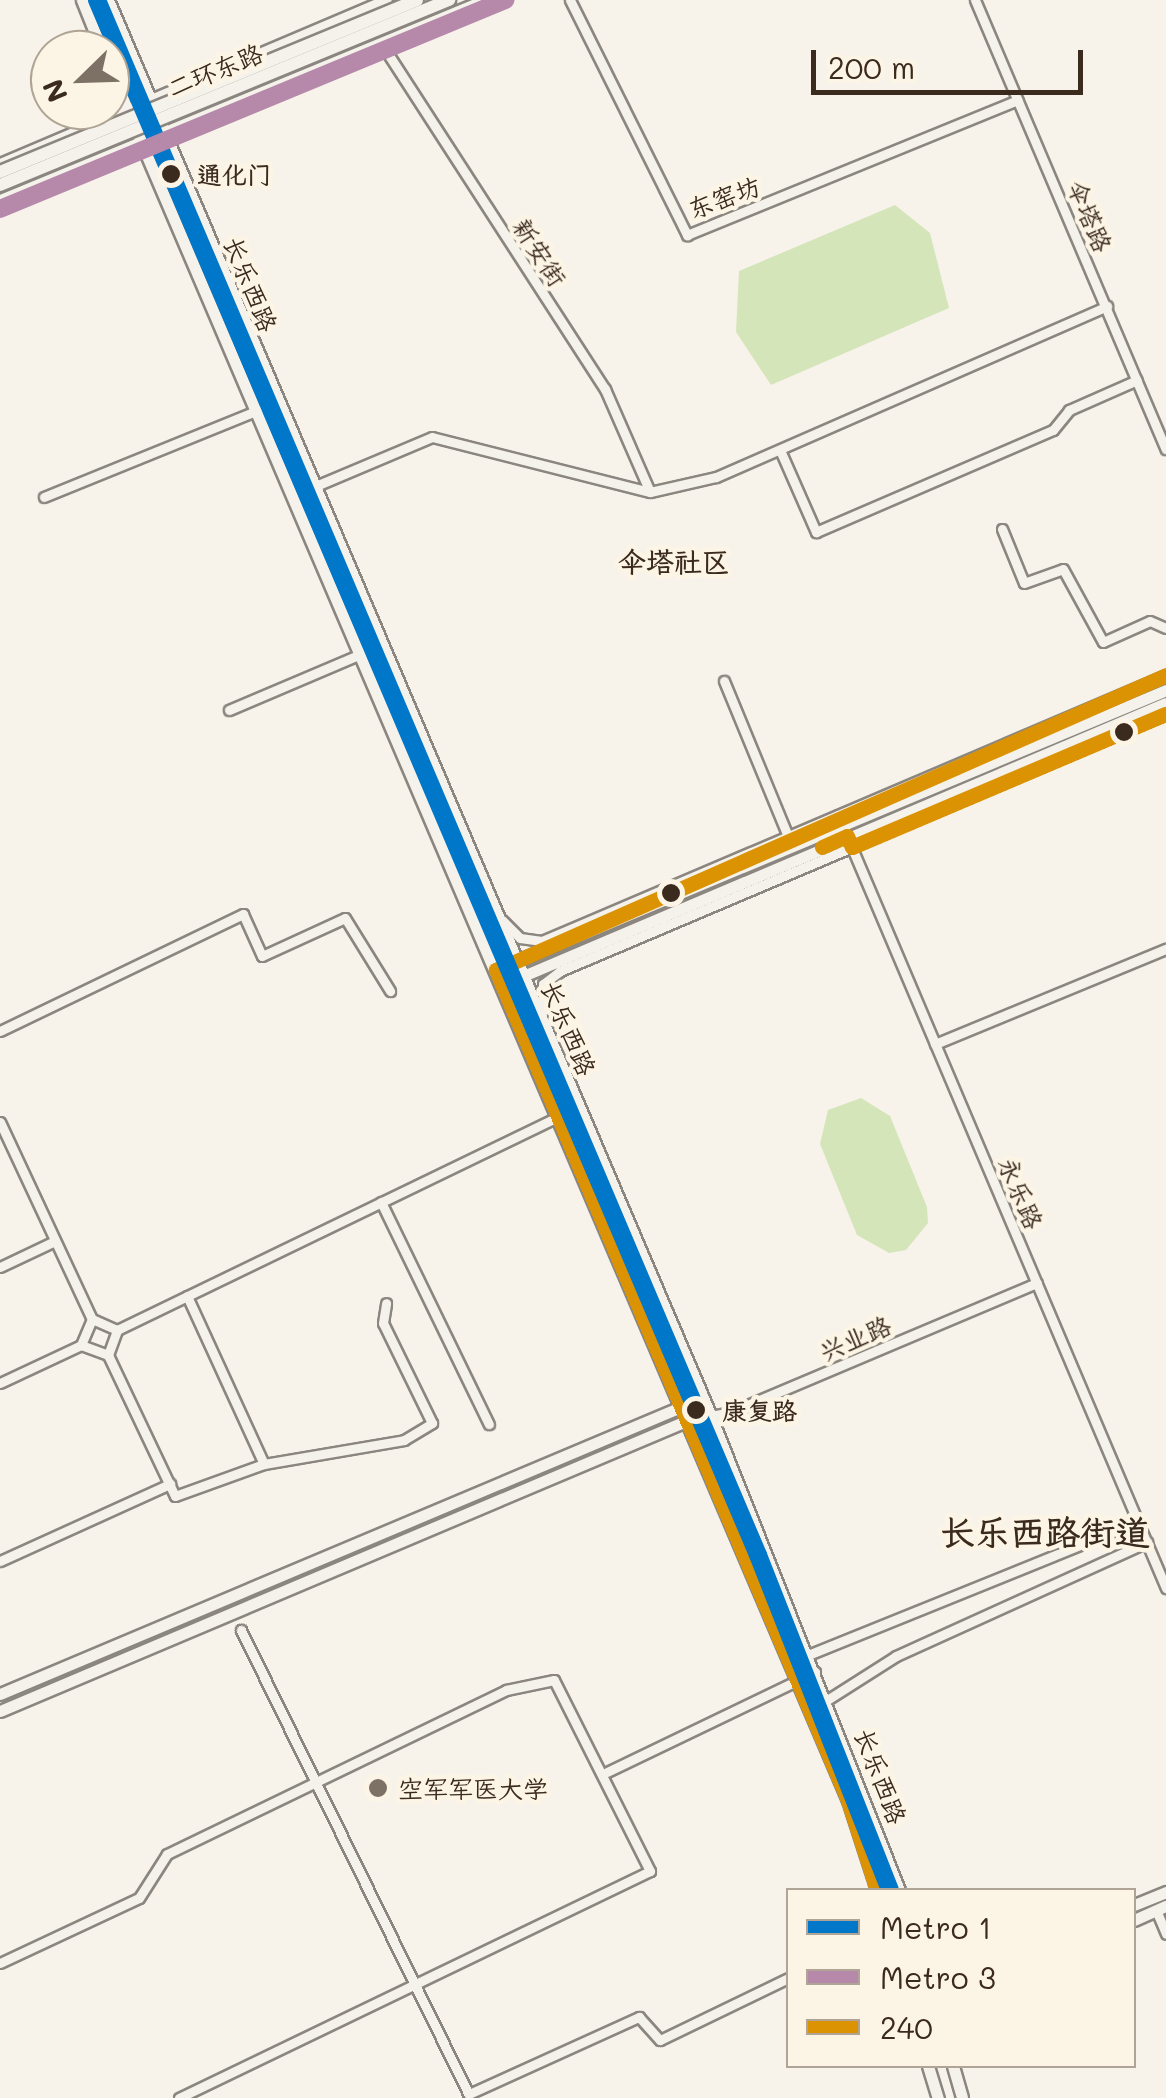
<!DOCTYPE html>
<html>
<head>
<meta charset="utf-8">
<style>
  body { margin:0 }
  #map { position:relative; width:1166px; height:2098px; overflow:hidden; background:#f7f3ea; font-family:Mali,"LXGW WenKai TC",sans-serif }
  div>[style] { position:absolute }
  .green>* { inset:0; background:#d5e5ba }
  .roads { filter:drop-shadow(2px 0 #8b867f) drop-shadow(-2px 0 #8b867f) drop-shadow(0 2px #8b867f) drop-shadow(0 -2px #8b867f) }
  .minor>* { height:9px; margin:-4.5px; padding:0 4.5px; transform-origin:4.5px; border-radius:4.5px; background:#f5f2ec }
  .major>* { height:11px; margin:-5.5px; padding:0 5.5px; transform-origin:5.5px; border-radius:5.5px; background:#f5f2ec }
  .bridges { filter:drop-shadow(2px 0 #8b867f) drop-shadow(-2px 0 #8b867f) drop-shadow(0 2px #8b867f) drop-shadow(0 -2px #8b867f) }
  .highway-bridge>* { height:12px; margin:-6px; padding:0 6px; transform-origin:6px; border-radius:6px; background:#f5f2ec }
  .bus-1>* { height:15px; margin:-7.5px; padding:0 7.5px; transform-origin:7.5px; border-radius:7.5px; background:#db9304 }
  .metro-1>* { height:18px; margin:-9px; padding:0 9px; transform-origin:9px; border-radius:9px; background:#0077c8 }
  .metro-2>* { height:18px; margin:-9px; padding:0 9px; transform-origin:9px; border-radius:9px; background:#b688a9 }
  .dots>* { width:28px; height:28px; translate:-50% -50%; box-sizing:border-box; border:5px solid #fcf5e5; border-radius:50% }
  span { translate:-50% -50%; white-space:nowrap; text-align:center; line-height:1.15; -webkit-text-stroke:9px #fcf5e5; paint-order:stroke }
  .street-label { font-size:25px; color:#3b2a1e }
  .stop-label { font-size:25px; color:#3b2a1e; font-weight:700 }
  .left { translate:0 -50%; text-align:left }
  .poi-label { font-size:25px; color:#3b2a1e }
  .neighbourhood-label { font-size:28px; color:#3b2a1e; font-weight:700 }
  .district-label { font-size:35px; color:#3b2a1e; font-weight:700 }
  .legend { position:absolute; left:786px; top:1888px; width:350px; height:180px; box-sizing:border-box; background:#fcf5e5; border:2px solid #afa495; margin:0; padding:12px 18px; list-style:none; font-size:30px; color:#3b2a1e }
  .legend li { display:flex; align-items:center; gap:20px; height:50px }
  .legend b { width:50px; border:2px solid #afa495 }
  .north { position:absolute; left:30px; top:30px; width:100px; height:100px; box-sizing:border-box; background:#fcf5e5; border:2px solid #afa495; border-radius:50%; rotate:247deg; font-size:28px; font-weight:700; line-height:40px; text-align:center; color:#3b2a1e }
  .north::after { content:''; display:block; margin:auto; width:35px; height:45px; background:#7d7065; clip-path:polygon(50% 0,100% 100%,50% 72%,0 100%) }
  .scale { position:absolute; left:811px; top:50px; width:272px; height:45px; box-sizing:border-box; border:5px solid #3b2a1e; border-top:0; padding-left:12px; font-size:30px; line-height:35px; white-space:nowrap; color:#3b2a1e; -webkit-text-stroke:8px #fcf5e5; paint-order:stroke }
</style>
</head>
<body>
<div id="map">
  <div class="green">
    <i style="clip-path:polygon(895px 205px,930px 233px,949px 308px,771px 385px,736px 332px,739px 271px)"></i>
    <i style="clip-path:polygon(861px 1098px,890px 1116px,927px 1207px,928px 1223px,906px 1250px,889px 1253px,857px 1235px,820px 1144px,828px 1110px)"></i>
  </div>
  <div class="roads">
    <div class="minor">
      <i style="left:570px;top:0;width:263px;rotate:63.5deg"></i>
      <i style="left:687px;top:235px;width:357px;rotate:-22.2deg"></i>
      <i style="left:975px;top:0;width:488px;rotate:67deg"></i>
      <i style="left:381px;top:43px;width:412px;rotate:57.1deg"></i>
      <i style="left:605px;top:389px;width:112px;rotate:66.4deg"></i>
      <i style="left:780px;top:450px;width:90px;rotate:66.3deg"></i>
      <i style="left:816px;top:532px;width:258px;rotate:-23.3deg"></i>
      <i style="left:1053px;top:430px;width:26px;rotate:-51deg"></i>
      <i style="left:1069px;top:410px;width:74px;rotate:-23.8deg"></i>
      <i style="left:311px;top:488px;width:131px;rotate:-22.9deg"></i>
      <i style="left:432px;top:437px;width:225px;rotate:14.2deg"></i>
      <i style="left:650px;top:492px;width:68px;rotate:-12.8deg"></i>
      <i style="left:716px;top:477px;width:427px;rotate:-23.6deg"></i>
      <i style="left:44px;top:497px;width:231px;rotate:-22.1deg"></i>
      <i style="left:1002px;top:529px;width:58px;rotate:67.8deg"></i>
      <i style="left:1024px;top:583px;width:41px;rotate:-19.7deg"></i>
      <i style="left:1063px;top:569px;width:83px;rotate:61.3deg"></i>
      <i style="left:1103px;top:642px;width:51px;rotate:-24.1deg"></i>
      <i style="left:1150px;top:621px;width:17px;rotate:24deg"></i>
      <i style="left:724px;top:681px;width:168px;rotate:67.6deg"></i>
      <i style="left:229px;top:710px;width:146px;rotate:-23deg"></i>
      <i style="left:838px;top:815px;width:840px;rotate:67.01deg"></i>
      <i style="left:502px;top:920px;width:25px;rotate:45deg"></i>
      <i style="left:520px;top:938px;width:22px;rotate:8deg"></i>
      <i style="left:542px;top:941px;width:678px;rotate:-23.09deg"></i>
      <i style="left:543px;top:1011px;width:27px;rotate:-90deg"></i>
      <i style="left:543px;top:984px;width:21px;rotate:-37deg"></i>
      <i style="left:560px;top:971px;width:658px;rotate:-22.98deg"></i>
      <i style="left:0;top:1031px;width:270px;rotate:-25.7deg"></i>
      <i style="left:243px;top:914px;width:46px;rotate:65.7deg"></i>
      <i style="left:262px;top:956px;width:91px;rotate:-24.6deg"></i>
      <i style="left:345px;top:918px;width:86px;rotate:58.3deg"></i>
      <i style="left:935px;top:1044px;width:250px;rotate:-22.4deg"></i>
      <i style="left:0;top:1122px;width:217px;rotate:65deg"></i>
      <i style="left:381px;top:1202px;width:247px;rotate:64.1deg"></i>
      <i style="left:0;top:1267px;width:61px;rotate:-25.3deg"></i>
      <i style="left:187px;top:1296px;width:185px;rotate:65.4deg"></i>
      <i style="left:264px;top:1464px;width:142px;rotate:-9.7deg"></i>
      <i style="left:404px;top:1440px;width:33px;rotate:-31deg"></i>
      <i style="left:432px;top:1423px;width:111px;rotate:-116.1deg"></i>
      <i style="left:383px;top:1323px;width:20px;rotate:-81deg"></i>
      <i style="left:117px;top:1330px;width:27px;rotate:-156deg"></i>
      <i style="left:92px;top:1319px;width:28px;rotate:113deg"></i>
      <i style="left:81px;top:1345px;width:29px;rotate:20deg"></i>
      <i style="left:108px;top:1355px;width:27px;rotate:-70deg"></i>
      <i style="left:117px;top:1330px;width:490px;rotate:-25.8deg"></i>
      <i style="left:108px;top:1355px;width:156px;rotate:64.6deg"></i>
      <i style="left:175px;top:1496px;width:95px;rotate:-19.8deg"></i>
      <i style="left:0;top:1383px;width:89px;rotate:-25.1deg"></i>
      <i style="left:686px;top:1421px;width:46px;rotate:-11.3deg"></i>
      <i style="left:731px;top:1412px;width:332px;rotate:-22.9deg"></i>
      <i style="left:0;top:1561px;width:187px;rotate:-24.4deg"></i>
      <i style="left:241px;top:1630px;width:516px;rotate:63.88deg"></i>
      <i style="left:808px;top:1655px;width:356px;rotate:-22deg"></i>
      <i style="left:827px;top:1700px;width:82px;rotate:-32.5deg"></i>
      <i style="left:896px;top:1656px;width:276px;rotate:-24.4deg"></i>
      <i style="left:607px;top:1772px;width:231px;rotate:-25.7deg"></i>
      <i style="left:1156px;top:1910px;width:26px;rotate:67deg"></i>
      <i style="left:0;top:1963px;width:153px;rotate:-25.1deg"></i>
      <i style="left:139px;top:1898px;width:52px;rotate:-57.5deg"></i>
      <i style="left:167px;top:1854px;width:377px;rotate:-25.8deg"></i>
      <i style="left:506px;top:1690px;width:49px;rotate:-11.8deg"></i>
      <i style="left:554px;top:1680px;width:214px;rotate:63.3deg"></i>
      <i style="left:650px;top:1871px;width:523px;rotate:154.27deg"></i>
      <i style="left:469px;top:2094px;width:187px;rotate:-24.4deg"></i>
      <i style="left:639px;top:2017px;width:31px;rotate:48deg"></i>
      <i style="left:660px;top:2040px;width:142px;rotate:-25.8deg"></i>
    </div>
    <div class="major">
      <i style="left:82px;top:0;width:54px;rotate:68.2deg"></i>
      <i style="left:108px;top:0;width:1535px;rotate:66.94deg"></i>
      <i style="left:709px;top:1412px;width:514px;rotate:68.32deg"></i>
      <i style="left:110px;top:69px;width:1882px;rotate:66.91deg"></i>
      <i style="left:848px;top:1800px;width:95px;rotate:72.1deg"></i>
      <i style="left:0;top:164px;width:419px;rotate:-23deg"></i>
      <i style="left:0;top:200px;width:525px;rotate:-22.41deg"></i>
      <i style="left:496px;top:970px;width:726px;rotate:-22.68deg"></i>
      <i style="left:502px;top:985px;width:721px;rotate:-23.01deg"></i>
      <i style="left:0;top:1694px;width:762px;rotate:-22.86deg"></i>
      <i style="left:0;top:1711px;width:745px;rotate:-22.92deg"></i>
      <i style="left:1134px;top:1905px;width:35px;rotate:-22deg"></i>
      <i style="left:1134px;top:1920px;width:35px;rotate:-24deg"></i>
      <i style="left:928px;top:2066px;width:34px;rotate:73deg"></i>
      <i style="left:953px;top:2066px;width:33px;rotate:74deg"></i>
    </div>
  </div>
  <div class="bridges">
    <div class="highway-bridge">
      <i style="left:0;top:172px;width:451px;rotate:-22.4deg"></i>
      <i style="left:0;top:185px;width:486px;rotate:-22.4deg"></i>
    </div>
  </div>
  <div class="bus-1">
    <i style="left:822px;top:847px;width:27px;rotate:-24deg"></i>
    <i style="left:847px;top:836px;width:12px;rotate:66deg"></i>
    <i style="left:852px;top:847px;width:341px;rotate:-23deg"></i>
    <i style="left:877px;top:1890px;width:95px;rotate:-107.9deg"></i>
    <i style="left:848px;top:1800px;width:902px;rotate:-112.98deg"></i>
    <i style="left:496px;top:970px;width:732px;rotate:-23.76deg"></i>
  </div>
  <div class="metro-1">
    <i style="left:97px;top:0;width:1690px;rotate:66.97deg"></i>
    <i style="left:758px;top:1555px;width:360px;rotate:68.5deg"></i>
  </div>
  <div class="metro-2">
    <i style="left:0;top:209px;width:547px;rotate:-22.48deg"></i>
  </div>
  <div class="dots">
    <i style="left:171px;top:174px;background:#3b2a1e"></i>
    <i style="left:1124px;top:732px;background:#3b2a1e"></i>
    <i style="left:671px;top:893px;background:#3b2a1e"></i>
    <i style="left:696px;top:1410px;background:#3b2a1e"></i>
    <i style="left:378px;top:1788px;background:#7d7065"></i>
  </div>
  <div class="street-label">
    <span style="left:215px;top:70px;rotate:-22deg">二环东路</span>
    <span style="left:724px;top:197px;rotate:-20deg">东窑坊</span>
    <span style="left:1090px;top:216px;rotate:67deg">伞塔路</span>
    <span style="left:540px;top:252px;rotate:57deg">新安街</span>
    <span style="left:251px;top:284px;rotate:68deg">长乐西路</span>
    <span style="left:569px;top:1028px;rotate:67deg">长乐西路</span>
    <span style="left:1021px;top:1193px;rotate:67deg">永乐路</span>
    <span style="left:855px;top:1338px;rotate:-23deg">兴业路</span>
    <span style="left:881px;top:1776px;rotate:69deg">长乐西路</span>
  </div>
  <div class="stop-label">
    <span class="left" style="left:197px;top:174px">通化门</span>
    <span class="left" style="left:722px;top:1410px">康复路</span>
  </div>
  <div class="poi-label">
    <span class="left" style="left:398px;top:1788px">空军军医大学</span>
  </div>
  <div class="neighbourhood-label">
    <span style="left:674px;top:561px">伞塔社区</span>
  </div>
  <div class="district-label">
    <span style="left:1045px;top:1531px">长乐西路街道</span>
  </div>
  <ul class="legend">
  <li><b style="height:12px;background:#0077c8"></b>Metro 1</li>
  <li><b style="height:12px;background:#b688a9"></b>Metro 3</li>
  <li><b style="height:12px;background:#db9304"></b>240</li>
  </ul>
  <div class="north">N</div>
  <div class="scale">200 m</div>
</div>
</body>
</html>
